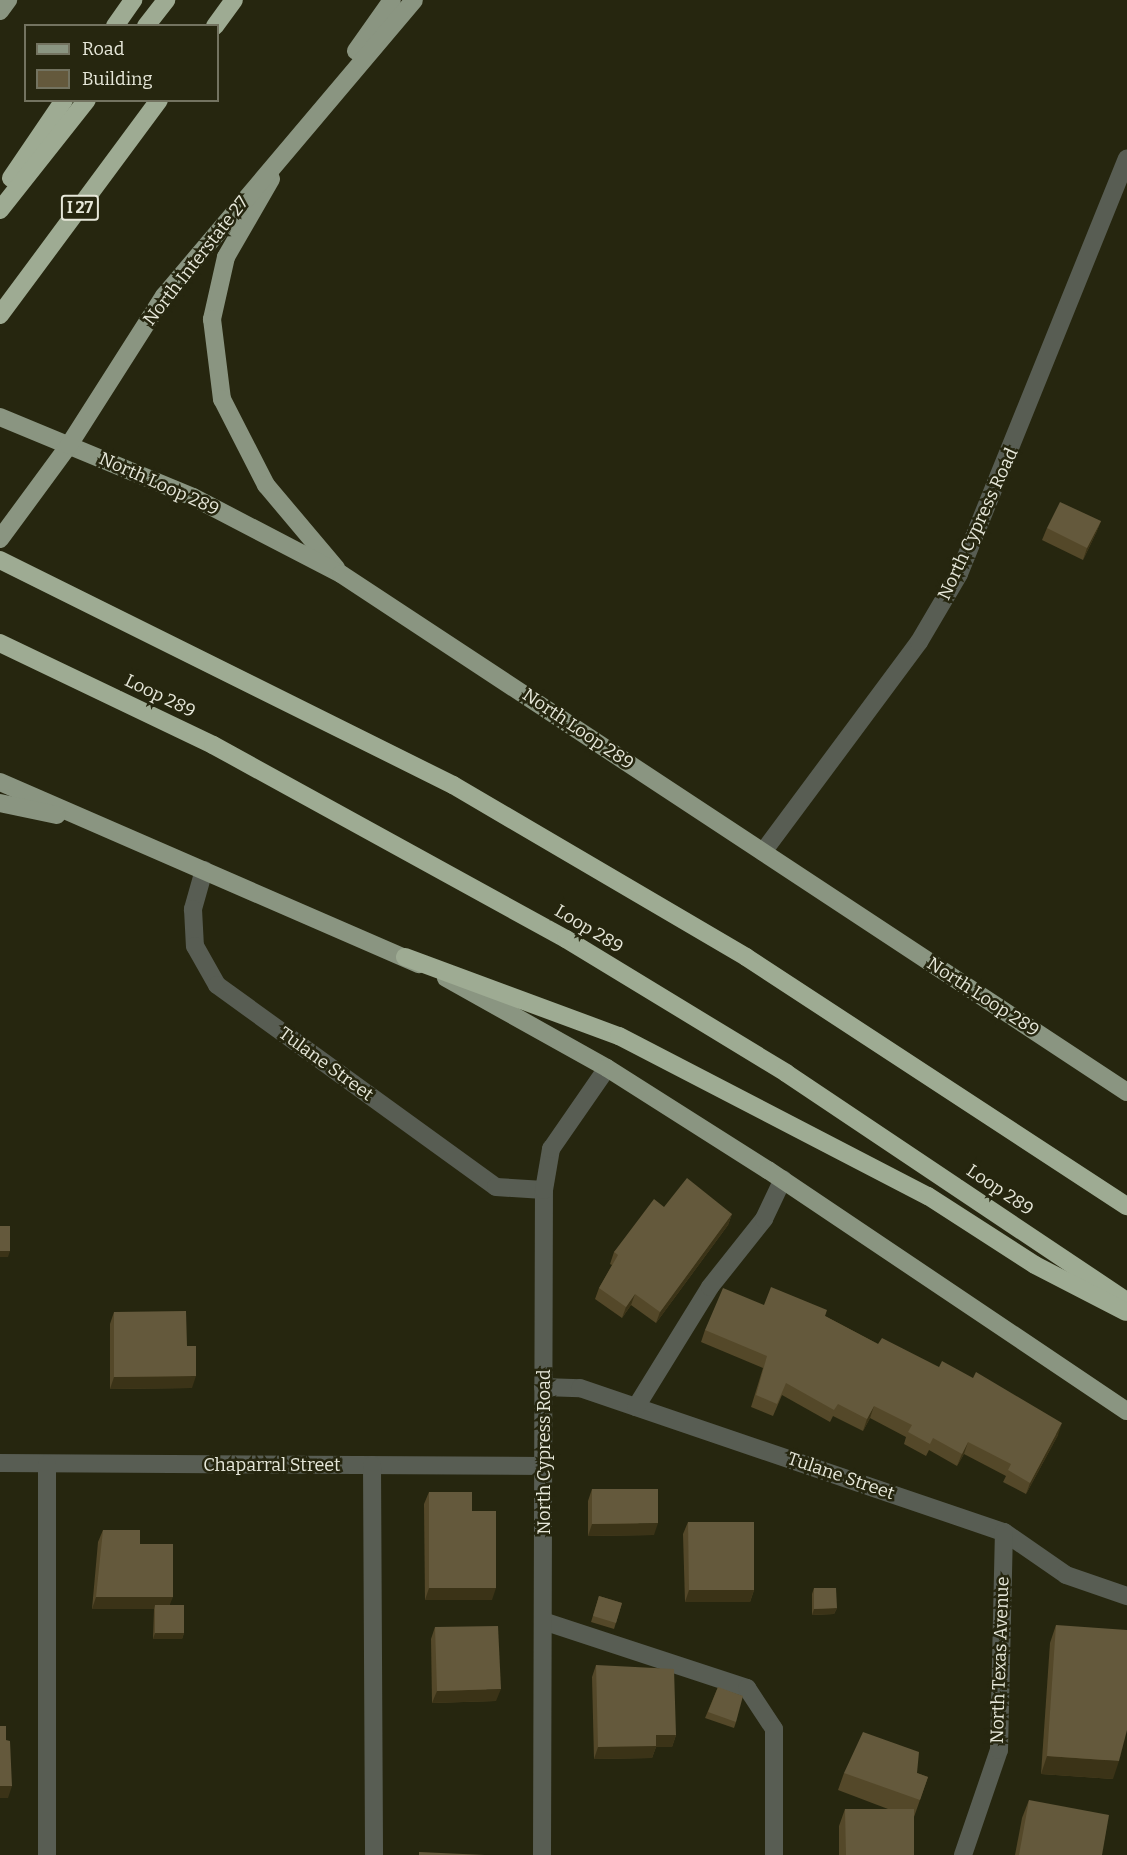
<!DOCTYPE html>
<html>
<head>
<meta charset="utf-8">
<style>
  body { margin:0 }
  #map { position:relative; width:1127px; height:1855px; overflow:hidden; background:#26260f; font-family:Bitter,serif }
  div>[style] { position:absolute }
  .minor>* { height:18px; margin:-9px; padding:0 9px; transform-origin:9px; border-radius:9px; background:#585d53 }
  .major>* { height:18px; margin:-9px; padding:0 9px; transform-origin:9px; border-radius:9px; background:#8a9581 }
  .highway>* { height:18px; margin:-9px; padding:0 9px; transform-origin:9px; border-radius:9px; background:#9eab93 }
  .wall>* { inset:0; background:#544829 }
  .shaded-wall>* { inset:0; background:#3b3317 }
  .building>* { inset:0; background:#64593c }
  span { translate:-50% -50%; white-space:nowrap; text-align:center; line-height:1.15; -webkit-text-stroke:5px #26260f; paint-order:stroke }
  .shield-label span { padding:2px 4px; background:#26260f; border:2px solid; border-radius:4px; -webkit-text-stroke-width:0 }
  .shield-label { font-size:16px; color:#e6e7d9; font-weight:700 }
  .street-label { font-size:18px; color:#e6e7d9 }
  .legend { position:absolute; left:24px; top:24px; width:195px; height:78px; box-sizing:border-box; background:#26260f; border:2px solid #737360; margin:0; padding:8px 10px; list-style:none; font-size:18px; color:#e6e7d9 }
  .legend li { display:flex; align-items:center; gap:12px; height:30px }
  .legend b { width:30px; border:2px solid #737360 }
</style>
</head>
<body>
<div id="map">
  <div class="minor">
    <i style="left:763px;top:852px;width:262px;rotate:-53.4deg"></i>
    <i style="left:919px;top:642px;width:79px;rotate:-59.5deg"></i>
    <i style="left:959px;top:574px;width:448px;rotate:-68deg"></i>
    <i style="left:204px;top:870px;width:41px;rotate:105.8deg"></i>
    <i style="left:193px;top:909px;width:37px;rotate:87deg"></i>
    <i style="left:195px;top:946px;width:45px;rotate:60.6deg"></i>
    <i style="left:217px;top:985px;width:344px;rotate:35.9deg"></i>
    <i style="left:496px;top:1187px;width:48px;rotate:3.6deg"></i>
    <i style="left:543px;top:1387px;width:37px;rotate:2deg"></i>
    <i style="left:580px;top:1388px;width:448px;rotate:18.8deg"></i>
    <i style="left:1004px;top:1532px;width:75px;rotate:34.7deg"></i>
    <i style="left:1066px;top:1575px;width:65px;rotate:19deg"></i>
    <i style="left:636px;top:1407px;width:141px;rotate:-58.3deg"></i>
    <i style="left:710px;top:1287px;width:87px;rotate:-51.5deg"></i>
    <i style="left:764px;top:1219px;width:44px;rotate:-64.6deg"></i>
    <i style="left:0;top:1463px;width:544px;rotate:0.32deg"></i>
    <i style="left:47px;top:1464px;width:391px;rotate:90deg"></i>
    <i style="left:372px;top:1465px;width:390px;rotate:89.7deg"></i>
    <i style="left:543px;top:1621px;width:215px;rotate:18.2deg"></i>
    <i style="left:747px;top:1688px;width:49px;rotate:56.6deg"></i>
    <i style="left:774px;top:1729px;width:126px;rotate:90deg"></i>
    <i style="left:542px;top:1855px;width:665px;rotate:-89.83deg"></i>
    <i style="left:544px;top:1190px;width:42px;rotate:-80.3deg"></i>
    <i style="left:551px;top:1149px;width:98px;rotate:-55.3deg"></i>
    <i style="left:963px;top:1855px;width:111px;rotate:-71.1deg"></i>
    <i style="left:999px;top:1750px;width:218px;rotate:-88.7deg"></i>
  </div>
  <div class="major">
    <i style="left:0;top:11px;width:14px;rotate:-54deg"></i>
    <i style="left:356px;top:51px;width:62px;rotate:-54.8deg"></i>
    <i style="left:271px;top:179px;width:90px;rotate:120deg"></i>
    <i style="left:226px;top:257px;width:64px;rotate:102.7deg"></i>
    <i style="left:212px;top:319px;width:81px;rotate:82.9deg"></i>
    <i style="left:222px;top:399px;width:97px;rotate:62.9deg"></i>
    <i style="left:266px;top:485px;width:109px;rotate:49.9deg"></i>
    <i style="left:0;top:417px;width:209px;rotate:22.5deg"></i>
    <i style="left:193px;top:497px;width:167px;rotate:27.5deg"></i>
    <i style="left:341px;top:574px;width:941px;rotate:33.39deg"></i>
    <i style="left:0;top:539px;width:117px;rotate:-53.7deg"></i>
    <i style="left:69px;top:445px;width:177px;rotate:-57.5deg"></i>
    <i style="left:164px;top:296px;width:387px;rotate:-49.8deg"></i>
    <i style="left:0;top:782px;width:457px;rotate:23.5deg"></i>
    <i style="left:0;top:803px;width:58px;rotate:11.9deg"></i>
    <i style="left:446px;top:978px;width:184px;rotate:29.2deg"></i>
    <i style="left:607px;top:1068px;width:191px;rotate:32.4deg"></i>
    <i style="left:768px;top:1170px;width:432px;rotate:33.9deg"></i>
  </div>
  <div class="highway">
    <i style="left:115px;top:26px;width:32px;rotate:-55deg"></i>
    <i style="left:146px;top:26px;width:33px;rotate:-52deg"></i>
    <i style="left:215px;top:26px;width:32px;rotate:-54deg"></i>
    <i style="left:11px;top:178px;width:94px;rotate:-55.8deg"></i>
    <i style="left:0;top:210px;width:140px;rotate:-51.7deg"></i>
    <i style="left:0;top:315px;width:267px;rotate:-53.5deg"></i>
    <i style="left:0;top:560px;width:506px;rotate:26.41deg"></i>
    <i style="left:453px;top:785px;width:340px;rotate:30.4deg"></i>
    <i style="left:746px;top:957px;width:455px;rotate:33.2deg"></i>
    <i style="left:0;top:643px;width:236px;rotate:25.6deg"></i>
    <i style="left:213px;top:745px;width:403px;rotate:28.8deg"></i>
    <i style="left:566px;top:939px;width:258px;rotate:31.3deg"></i>
    <i style="left:786px;top:1073px;width:410px;rotate:33.8deg"></i>
    <i style="left:405px;top:957px;width:228px;rotate:20.3deg"></i>
    <i style="left:619px;top:1036px;width:348px;rotate:27.4deg"></i>
    <i style="left:928px;top:1196px;width:127px;rotate:32.8deg"></i>
    <i style="left:1035px;top:1265px;width:102px;rotate:27.3deg"></i>
  </div>
  <div class="wall">
    <i style="clip-path:polygon(1101px 521px,1096px 533px,1083px 560px,1042px 540px,1047px 528px)"></i>
    <i style="clip-path:polygon(664px 1207px,732px 1214px,728px 1225px,656px 1323px,631px 1305px,622px 1318px,595px 1299px,599px 1288px,612px 1265px,610px 1264px,614px 1252px)"></i>
    <i style="clip-path:polygon(764px 1305px,825px 1316px,878px 1344px,1058px 1435px,1026px 1494px,1003px 1482px,1006px 1476px,964px 1454px,957px 1466px,929px 1450px,926px 1456px,904px 1444px,906px 1437px,870px 1418px,863px 1431px,833px 1416px,830px 1422px,782px 1395px,773px 1416px,751px 1407px,763px 1368px,701px 1342px,705px 1330px)"></i>
    <i style="clip-path:polygon(114px 1312px,187px 1346px,192px 1388px,110px 1389px,110px 1324px)"></i>
    <i style="clip-path:polygon(592px 1489px,654px 1535px,588px 1536px,588px 1501px)"></i>
    <i style="clip-path:polygon(429px 1492px,472px 1511px,492px 1600px,425px 1600px,424px 1504px)"></i>
    <i style="clip-path:polygon(688px 1522px,754px 1590px,750px 1602px,685px 1602px,683px 1534px)"></i>
    <i style="clip-path:polygon(103px 1530px,140px 1544px,184px 1633px,182px 1639px,153px 1639px,154px 1609px,92px 1609px,98px 1542px)"></i>
    <i style="clip-path:polygon(814px 1588px,837px 1608px,834px 1614px,812px 1615px,812px 1594px)"></i>
    <i style="clip-path:polygon(599px 1596px,622px 1603px,614px 1629px,591px 1622px)"></i>
    <i style="clip-path:polygon(1056px 1625px,1113px 1779px,1041px 1774px,1050px 1643px)"></i>
    <i style="clip-path:polygon(435px 1627px,496px 1701px,432px 1703px,431px 1639px)"></i>
    <i style="clip-path:polygon(596px 1665px,676px 1735px,672px 1747px,656px 1747px,652px 1758px,594px 1759px,592px 1677px)"></i>
    <i style="clip-path:polygon(718px 1687px,736px 1722px,734px 1728px,705px 1718px)"></i>
    <i style="clip-path:polygon(844px 1773px,917px 1773px,928px 1777px,914px 1817px,914px 1855px,839px 1855px,839px 1826px,845px 1809px,888px 1809px,838px 1790px)"></i>
    <i style="clip-path:polygon(1029px 1800px,1102px 1855px,1015px 1855px,1022px 1818px)"></i>
  </div>
  <div class="shaded-wall">
    <i style="clip-path:polygon(1101px 521px,1096px 533px,1083px 560px,1087px 548px)"></i>
    <i style="clip-path:polygon(732px 1214px,728px 1225px,656px 1323px,660px 1312px)"></i>
    <i style="clip-path:polygon(0 1251px,10px 1251px,8px 1257px,0 1257px)"></i>
    <i style="clip-path:polygon(635px 1294px,631px 1305px,622px 1318px,626px 1307px)"></i>
    <i style="clip-path:polygon(196px 1376px,192px 1388px,110px 1389px,114px 1377px)"></i>
    <i style="clip-path:polygon(874px 1406px,870px 1418px,863px 1431px,867px 1419px)"></i>
    <i style="clip-path:polygon(1062px 1423px,1058px 1435px,1026px 1494px,1030px 1483px)"></i>
    <i style="clip-path:polygon(968px 1442px,964px 1454px,957px 1466px,962px 1454px)"></i>
    <i style="clip-path:polygon(658px 1523px,654px 1535px,588px 1536px,592px 1524px)"></i>
    <i style="clip-path:polygon(429px 1588px,496px 1588px,492px 1600px,425px 1600px)"></i>
    <i style="clip-path:polygon(689px 1590px,754px 1590px,750px 1602px,685px 1602px)"></i>
    <i style="clip-path:polygon(96px 1597px,173px 1597px,168px 1609px,155px 1605px,154px 1609px,92px 1609px)"></i>
    <i style="clip-path:polygon(837px 1608px,834px 1614px,812px 1615px,814px 1609px)"></i>
    <i style="clip-path:polygon(155px 1633px,184px 1633px,182px 1639px,153px 1639px)"></i>
    <i style="clip-path:polygon(501px 1689px,496px 1701px,432px 1703px,437px 1691px)"></i>
    <i style="clip-path:polygon(656px 1735px,676px 1735px,672px 1747px,656px 1747px,652px 1758px,594px 1759px,598px 1747px)"></i>
    <i style="clip-path:polygon(1047px 1756px,1119px 1761px,1113px 1779px,1041px 1774px)"></i>
    <i style="clip-path:polygon(0 1786px,12px 1786px,8px 1798px,0 1798px)"></i>
  </div>
  <div class="building">
    <i style="clip-path:polygon(1060px 502px,1101px 521px,1087px 548px,1047px 528px)"></i>
    <i style="clip-path:polygon(687px 1178px,732px 1214px,660px 1312px,635px 1294px,626px 1307px,599px 1288px,618px 1255px,614px 1252px,654px 1199px,664px 1207px)"></i>
    <i style="clip-path:polygon(0 1226px,10px 1226px,10px 1251px,0 1251px)"></i>
    <i style="clip-path:polygon(771px 1287px,827px 1310px,825px 1316px,878px 1344px,882px 1338px,939px 1367px,942px 1361px,973px 1378px,976px 1372px,1062px 1423px,1030px 1483px,1008px 1470px,1011px 1464px,968px 1442px,962px 1454px,933px 1438px,930px 1444px,908px 1432px,912px 1425px,874px 1406px,867px 1419px,838px 1404px,834px 1410px,786px 1383px,777px 1404px,756px 1395px,767px 1356px,705px 1330px,723px 1288px,764px 1305px)"></i>
    <i style="clip-path:polygon(186px 1311px,187px 1346px,196px 1346px,196px 1376px,114px 1377px,114px 1312px)"></i>
    <i style="clip-path:polygon(592px 1489px,658px 1489px,658px 1523px,592px 1524px)"></i>
    <i style="clip-path:polygon(429px 1492px,472px 1492px,472px 1511px,496px 1511px,496px 1588px,429px 1588px)"></i>
    <i style="clip-path:polygon(688px 1522px,754px 1522px,754px 1590px,689px 1590px)"></i>
    <i style="clip-path:polygon(103px 1530px,140px 1530px,140px 1544px,173px 1544px,173px 1597px,96px 1597px)"></i>
    <i style="clip-path:polygon(814px 1588px,836px 1588px,837px 1608px,814px 1609px)"></i>
    <i style="clip-path:polygon(599px 1596px,622px 1603px,616px 1623px,593px 1616px)"></i>
    <i style="clip-path:polygon(155px 1605px,184px 1605px,184px 1633px,155px 1633px)"></i>
    <i style="clip-path:polygon(1056px 1625px,1127px 1630px,1127px 1730px,1119px 1761px,1047px 1756px)"></i>
    <i style="clip-path:polygon(498px 1626px,501px 1689px,437px 1691px,435px 1627px)"></i>
    <i style="clip-path:polygon(596px 1665px,674px 1669px,676px 1735px,656px 1735px,656px 1746px,598px 1747px)"></i>
    <i style="clip-path:polygon(718px 1687px,743px 1696px,736px 1722px,708px 1712px)"></i>
    <i style="clip-path:polygon(0 1726px,6px 1726px,6px 1740px,10px 1741px,12px 1786px,0 1786px)"></i>
    <i style="clip-path:polygon(863px 1732px,919px 1752px,917px 1773px,928px 1777px,920px 1800px,844px 1773px)"></i>
    <i style="clip-path:polygon(1029px 1800px,1109px 1815px,1102px 1855px,1019px 1855px)"></i>
    <i style="clip-path:polygon(845px 1809px,914px 1809px,914px 1855px,846px 1855px)"></i>
    <i style="clip-path:polygon(419px 1852px,485px 1855px,419px 1855px)"></i>
  </div>
  <div class="shield-label">
    <span style="left:80px;top:208px">I 27</span>
  </div>
  <div class="street-label">
    <span style="left:196px;top:261px;rotate:-52deg">North Interstate 27</span>
    <span style="left:159px;top:484px;rotate:24deg">North Loop 289</span>
    <span style="left:978px;top:524px;rotate:-65deg">North Cypress Road</span>
    <span style="left:160px;top:696px;rotate:26deg">Loop 289</span>
    <span style="left:578px;top:729px;rotate:34deg">North Loop 289</span>
    <span style="left:589px;top:929px;rotate:31deg">Loop 289</span>
    <span style="left:983px;top:997px;rotate:33deg">North Loop 289</span>
    <span style="left:326px;top:1064px;rotate:36deg">Tulane Street</span>
    <span style="left:1000px;top:1190px;rotate:34deg">Loop 289</span>
    <span style="left:544px;top:1452px;rotate:-90deg">North Cypress Road</span>
    <span style="left:272px;top:1465px">Chaparral Street</span>
    <span style="left:841px;top:1476px;rotate:19deg">Tulane Street</span>
    <span style="left:1000px;top:1660px;rotate:-88deg">North Texas Avenue</span>
  </div>
  <ul class="legend">
  <li><b style="height:8px;background:#8a9581"></b>Road</li>
  <li><b style="height:16px;background:#64593c"></b>Building</li>
  </ul>
</div>
</body>
</html>
